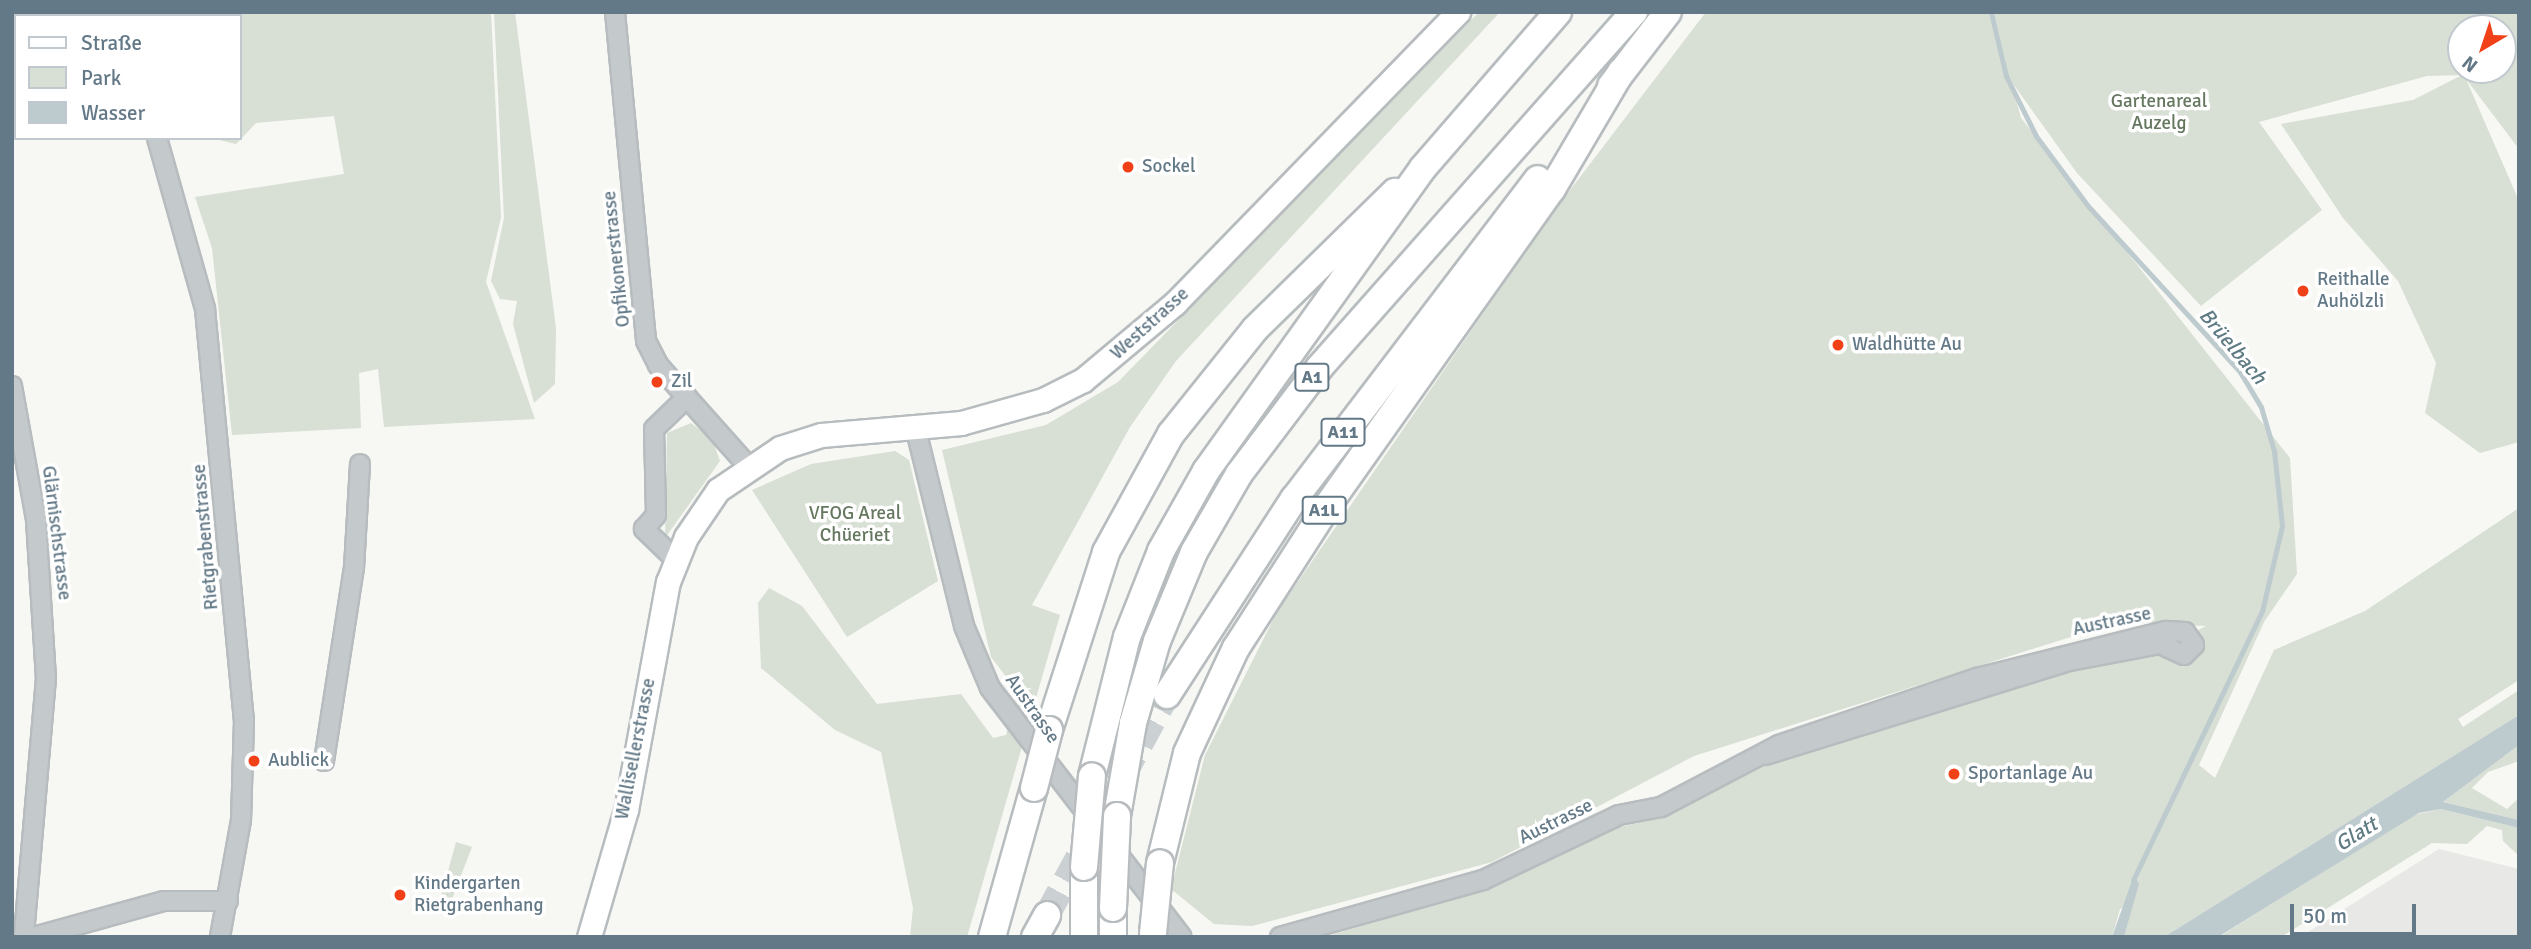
<!DOCTYPE html>
<html>
<head>
<meta charset="utf-8">
<style>
  body { margin:0 }
  #map { position:relative; width:2531px; height:949px; overflow:hidden; background:#f7f7f3; font-family:Signika,sans-serif }
  div>[style] { position:absolute }
  .built>* { inset:0; background:#e8e8e7 }
  .green>* { inset:0; background:#d8dfd4 }
  .water>* { inset:0; background:#bdcace }
  .stream>* { height:5px; margin:-2.5px; padding:0 2.5px; transform-origin:2.5px; border-radius:2.5px; background:#bdcace }
  .highway-tunnel>* { height:26px; margin-top:-13px; transform-origin:0; background:repeating-linear-gradient(90deg,#cbd1d3 0 26px,transparent 0 39px) }
  .roads { filter:drop-shadow(2px 0 #b7bcbf) drop-shadow(-2px 0 #b7bcbf) drop-shadow(0 2px #b7bcbf) drop-shadow(0 -2px #b7bcbf) }
  .minor>* { height:18px; margin:-9px; padding:0 9px; transform-origin:9px; border-radius:9px; background:#c4c9cc }
  .major>* { height:23px; margin:-11.5px; padding:0 11.5px; transform-origin:11.5px; border-radius:11.5px; background:#fff }
  .highway>* { height:26px; margin:-13px; padding:0 13px; transform-origin:13px; border-radius:13px; background:#fff }
  .bridges { filter:drop-shadow(2px 0 #b8bcbf) drop-shadow(-2px 0 #b8bcbf) drop-shadow(0 2px #b8bcbf) drop-shadow(0 -2px #b8bcbf) }
  .highway-bridge>* { height:26px; margin:-13px; padding:0 13px; transform-origin:13px; border-radius:13px; background:#fff }
  .dots>* { width:19px; height:19px; translate:-50% -50%; box-sizing:border-box; border:4px solid #fff; border-radius:50% }
  span { translate:-50% -50%; white-space:nowrap; text-align:center; line-height:1.15; -webkit-text-stroke:7px #fff; paint-order:stroke }
  .shield-label span { padding:2px 5px; background:#fff; border:2px solid; border-radius:5px; -webkit-text-stroke-width:0 }
  .shield-label { font-size:18px; color:#637987; font-weight:700 }
  .park-label { font-size:19px; color:#65785f }
  .poi-label { font-size:19px; color:#637987 }
  .left { translate:0 -50%; text-align:left }
  .street-label { font-size:19px; color:#637987 }
  .water-label { font-size:21px; color:#5f7b83; font-style:italic }
  .frame { position:absolute; inset:0; border:14px solid #637987; pointer-events:none }
  .legend { position:absolute; left:14px; top:14px; width:228px; height:126px; box-sizing:border-box; background:#fff; border:2px solid #c1c9cf; margin:0; padding:9px 12px; list-style:none; font-size:21px; color:#637987 }
  .legend li { display:flex; align-items:center; gap:14px; height:35px }
  .legend b { width:35px; border:2px solid #c1c9cf }
  .north { position:absolute; left:2447px; top:14px; width:70px; height:70px; box-sizing:border-box; background:#fff; border:2px solid #c1c9cf; border-radius:50%; rotate:219deg; font-size:19px; font-weight:700; line-height:28px; text-align:center; color:#637987 }
  .north::after { content:''; display:block; margin:auto; width:24px; height:32px; background:#f14119; clip-path:polygon(50% 0,100% 100%,50% 72%,0 100%) }
  .scale { position:absolute; left:2290px; top:904px; width:126px; height:32px; box-sizing:border-box; border:4px solid #637987; border-top:0; padding-left:9px; font-size:21px; line-height:24px; white-space:nowrap; color:#637987; -webkit-text-stroke:5px #fff; paint-order:stroke }
</style>
</head>
<body>
<div id="map">
  <div class="built">
    <i style="clip-path:polygon(2439px 849px,2519px 869px,2519px 937px,2300px 937px)"></i>
  </div>
  <div class="green">
    <i style="clip-path:polygon(114px 12px,491px 12px,501px 217px,486px 282px,535px 419px,384px 427px,378px 369px,359px 373px,361px 428px,232px 435px,212px 248px,195px 197px,344px 174px,334px 116px,256px 123px,236px 144px,211px 138px,240px 138px,240px 16px)"></i>
    <i style="clip-path:polygon(494px 12px,515px 12px,556px 328px,555px 384px,534px 403px,513px 324px,517px 301px,500px 299px,491px 281px,504px 218px)"></i>
    <i style="clip-path:polygon(1479px 12px,1500px 12px,1176px 361px,1130px 427px,1032px 605px,1060px 615px,967px 937px,910px 937px,913px 908px,881px 752px,835px 730px,761px 668px,758px 603px,769px 588px,802px 606px,877px 704px,961px 694px,993px 738px,1006px 735px,1017px 691px,991px 657px,942px 450px,1046px 425px,1118px 382px)"></i>
    <i style="clip-path:polygon(evenodd,1706px 12px,1990px 12px,2006px 64px,1994px 12px,2519px 12px,2519px 149px,2466px 79px,2519px 201px,2519px 442px,2480px 453px,2425px 413px,2436px 363px,2398px 281px,2343px 218px,2281px 124px,2413px 100px,2462px 75px,2427px 76px,2259px 122px,2322px 210px,2201px 306px,2077px 173px,2011px 81px,2021px 118px,2290px 458px,2297px 574px,2264px 622px,2199px 765px,2215px 778px,2274px 650px,2365px 611px,2519px 508px,2519px 680px,2458px 719px,2463px 727px,2519px 690px,2519px 715px,2164px 937px,2124px 937px,2133px 903px,2120px 909px,2112px 937px,1325px 937px,1483px 889px,1620px 827px,1664px 817px,1673px 806px,1782px 757px,2038px 674px,2156px 652px,2206px 626px,2118px 622px,1694px 756px,1492px 862px,1252px 926px,1214px 924px,1171px 889px,1205px 755px,1277px 612px,1551px 215px,1706px 12px,2461px 28px,2503px 28px,2503px 70px,2461px 70px,2461px 28px)"></i>
    <i style="clip-path:polygon(691px 423px,712px 439px,720px 461px,665px 538px,667px 433px)"></i>
    <i style="clip-path:polygon(895px 451px,909px 460px,938px 581px,847px 637px,752px 490px,811px 464px)"></i>
    <i style="clip-path:polygon(2519px 745px,2519px 761px,2488px 772px,2472px 788px,2507px 809px,2519px 798px,2519px 820px,2443px 802px)"></i>
    <i style="clip-path:polygon(2441px 809px,2519px 828px,2519px 856px,2503px 841px,2502px 830px,2487px 826px,2467px 844px,2432px 843px,2281px 937px,2219px 937px,2414px 815px)"></i>
    <i style="clip-path:polygon(456px 842px,472px 847px,447px 912px,438px 908px)"></i>
  </div>
  <div class="water">
    <i style="clip-path:polygon(2519px 715px,2519px 745px,2443px 802px,2519px 820px,2519px 828px,2441px 809px,2419px 813px,2218px 937px,2164px 937px)"></i>
    <i style="clip-path:polygon(2134px 875px,2139px 884px,2124px 937px,2112px 937px)"></i>
  </div>
  <div class="stream">
    <i style="left:1991px;top:12px;width:66px;rotate:76.8deg"></i>
    <i style="left:2006px;top:76px;width:67px;rotate:63.4deg"></i>
    <i style="left:2036px;top:136px;width:87px;rotate:53.4deg"></i>
    <i style="left:2088px;top:206px;width:225px;rotate:47.5deg"></i>
    <i style="left:2240px;top:372px;width:41px;rotate:59deg"></i>
    <i style="left:2261px;top:407px;width:46px;rotate:73.5deg"></i>
    <i style="left:2274px;top:451px;width:75px;rotate:83.9deg"></i>
    <i style="left:2282px;top:526px;width:87px;rotate:103.2deg"></i>
    <i style="left:2262px;top:611px;width:298px;rotate:115.6deg"></i>
  </div>
  <div class="highway-tunnel">
    <i style="left:1047px;top:915px;width:251px;rotate:-61.4deg"></i>
  </div>
  <div class="roads">
    <div class="minor">
      <i style="left:615px;top:12px;width:330px;rotate:84.6deg"></i>
      <i style="left:646px;top:341px;width:27px;rotate:63deg"></i>
      <i style="left:658px;top:365px;width:135px;rotate:48.3deg"></i>
      <i style="left:12px;top:74px;width:4px"></i>
      <i style="left:157px;top:138px;width:178px;rotate:74.3deg"></i>
      <i style="left:205px;top:309px;width:413px;rotate:84.6deg"></i>
      <i style="left:244px;top:720px;width:100px;rotate:91.7deg"></i>
      <i style="left:241px;top:820px;width:119px;rotate:100.2deg"></i>
      <i style="left:12px;top:386px;width:136px;rotate:79.8deg"></i>
      <i style="left:36px;top:520px;width:158px;rotate:86.4deg"></i>
      <i style="left:46px;top:678px;width:260px;rotate:94.9deg"></i>
      <i style="left:915px;top:426px;width:206px;rotate:76.2deg"></i>
      <i style="left:964px;top:626px;width:67px;rotate:67.2deg"></i>
      <i style="left:990px;top:688px;width:314px;rotate:52.4deg"></i>
      <i style="left:676px;top:560px;width:45px;rotate:-135.9deg"></i>
      <i style="left:644px;top:529px;width:18px;rotate:-49deg"></i>
      <i style="left:656px;top:515px;width:86px;rotate:-91.3deg"></i>
      <i style="left:654px;top:429px;width:46px;rotate:-44.1deg"></i>
      <i style="left:324px;top:761px;width:195px;rotate:-81.2deg"></i>
      <i style="left:354px;top:568px;width:104px;rotate:-86.7deg"></i>
      <i style="left:34px;top:937px;width:135px;rotate:-15.5deg"></i>
      <i style="left:164px;top:901px;width:64px"></i>
      <i style="left:1280px;top:937px;width:211px;rotate:-15.7deg"></i>
      <i style="left:1483px;top:880px;width:151px;rotate:-25.5deg"></i>
      <i style="left:1619px;top:815px;width:43px;rotate:-10.8deg"></i>
      <i style="left:1661px;top:807px;width:133px;rotate:-27.7deg"></i>
      <i style="left:1779px;top:745px;width:209px;rotate:-18.7deg"></i>
      <i style="left:1977px;top:678px;width:195px;rotate:-14deg"></i>
      <i style="left:2166px;top:631px;width:19px;rotate:3deg"></i>
      <i style="left:2185px;top:632px;width:16px;rotate:55deg"></i>
      <i style="left:2194px;top:645px;width:14px;rotate:135deg"></i>
      <i style="left:2184px;top:655px;width:26px;rotate:-155deg"></i>
      <i style="left:2160px;top:644px;width:93px;rotate:169.4deg"></i>
      <i style="left:2069px;top:661px;width:318px;rotate:162.8deg"></i>
    </div>
    <div class="major">
      <i style="left:589px;top:937px;width:132px;rotate:-73.8deg"></i>
      <i style="left:626px;top:810px;width:232px;rotate:-79.6deg"></i>
      <i style="left:668px;top:582px;width:48px;rotate:-68.2deg"></i>
      <i style="left:686px;top:537px;width:57px;rotate:-55.8deg"></i>
      <i style="left:718px;top:490px;width:75px;rotate:-34.1deg"></i>
      <i style="left:780px;top:448px;width:43px;rotate:-17.6deg"></i>
      <i style="left:821px;top:435px;width:141px;rotate:-4.9deg"></i>
      <i style="left:961px;top:423px;width:85px;rotate:-15.7deg"></i>
      <i style="left:1043px;top:400px;width:45px;rotate:-26.6deg"></i>
      <i style="left:1083px;top:380px;width:120px;rotate:-39.9deg"></i>
      <i style="left:1175px;top:303px;width:406px;rotate:-45.8deg"></i>
    </div>
    <div class="highway">
      <i style="left:1611px;top:86px;width:93px;rotate:-52.4deg"></i>
      <i style="left:1167px;top:695px;width:234px;rotate:-57.1deg"></i>
      <i style="left:1294px;top:499px;width:402px;rotate:-52.7deg"></i>
      <i style="left:1049px;top:730px;width:187px;rotate:-72.2deg"></i>
      <i style="left:1106px;top:552px;width:135px;rotate:-61.2deg"></i>
      <i style="left:1171px;top:434px;width:134px;rotate:-51.3deg"></i>
      <i style="left:1255px;top:329px;width:196px;rotate:-44.4deg"></i>
      <i style="left:1092px;top:776px;width:143px;rotate:-75.9deg"></i>
      <i style="left:1127px;top:637px;width:92px;rotate:-68.4deg"></i>
      <i style="left:1161px;top:551px;width:92px;rotate:-60.6deg"></i>
      <i style="left:1206px;top:471px;width:373px;rotate:-54.4deg"></i>
      <i style="left:1423px;top:168px;width:206px;rotate:-49.1deg"></i>
      <i style="left:1117px;top:816px;width:94px;rotate:-80.2deg"></i>
      <i style="left:1133px;top:723px;width:85px;rotate:-73.7deg"></i>
      <i style="left:1157px;top:641px;width:96px;rotate:-67.4deg"></i>
      <i style="left:1194px;top:552px;width:90px;rotate:-60deg"></i>
      <i style="left:1239px;top:474px;width:134px;rotate:-52.9deg"></i>
      <i style="left:1320px;top:367px;width:474px;rotate:-48.5deg"></i>
      <i style="left:1160px;top:863px;width:113px;rotate:-76.2deg"></i>
      <i style="left:1187px;top:753px;width:116px;rotate:-65deg"></i>
      <i style="left:1236px;top:648px;width:170px;rotate:-57.2deg"></i>
      <i style="left:1328px;top:505px;width:387px;rotate:-54.7deg"></i>
      <i style="left:1552px;top:189px;width:136px;rotate:-59.5deg"></i>
      <i style="left:1084px;top:867px;width:70px;rotate:90deg"></i>
      <i style="left:1113px;top:908px;width:29px;rotate:90deg"></i>
      <i style="left:992px;top:937px;width:155px;rotate:-74.3deg"></i>
      <i style="left:1035px;top:937px;width:25px;rotate:-61deg"></i>
    </div>
  </div>
  <div class="bridges">
    <div class="highway-bridge">
      <i style="left:1034px;top:788px;width:60px;rotate:-75.5deg"></i>
      <i style="left:1084px;top:867px;width:91px;rotate:-85deg"></i>
      <i style="left:1113px;top:908px;width:92px;rotate:-87.5deg"></i>
      <i style="left:1153px;top:933px;width:70px;rotate:-84.3deg"></i>
    </div>
  </div>
  <div class="dots">
    <i style="left:1128px;top:167px;background:#f14119"></i>
    <i style="left:2303px;top:291px;background:#f14119"></i>
    <i style="left:1838px;top:345px;background:#f14119"></i>
    <i style="left:657px;top:382px;background:#f14119"></i>
    <i style="left:254px;top:761px;background:#f14119"></i>
    <i style="left:1954px;top:774px;background:#f14119"></i>
    <i style="left:400px;top:895px;background:#f14119"></i>
  </div>
  <div class="shield-label">
    <span style="left:1312px;top:377px">A1</span>
    <span style="left:1343px;top:432px">A11</span>
    <span style="left:1324px;top:510px">A1L</span>
  </div>
  <div class="park-label">
    <span style="left:2159px;top:113px">Gartenareal<br>Auzelg</span>
    <span style="left:855px;top:525px">VFOG Areal<br>Chüeriet</span>
  </div>
  <div class="poi-label">
    <span class="left" style="left:1142px;top:167px">Sockel</span>
    <span class="left" style="left:2317px;top:291px">Reithalle<br>Auhölzli</span>
    <span class="left" style="left:1852px;top:345px">Waldhütte Au</span>
    <span class="left" style="left:671px;top:382px">Zil</span>
    <span class="left" style="left:268px;top:761px">Aublick</span>
    <span class="left" style="left:1968px;top:774px">Sportanlage Au</span>
    <span class="left" style="left:414px;top:895px">Kindergarten<br>Rietgrabenhang</span>
  </div>
  <div class="street-label">
    <span style="left:617px;top:259px;rotate:-96deg">Opfikonerstrasse</span>
    <span style="left:1150px;top:324px;rotate:-42deg">Weststrasse</span>
    <span style="left:56px;top:533px;rotate:83deg">Glärnischstrasse</span>
    <span style="left:206px;top:537px;rotate:-95deg">Rietgrabenstrasse</span>
    <span style="left:2112px;top:622px;rotate:-12deg">Austrasse</span>
    <span style="left:1032px;top:709px;rotate:55deg">Austrasse</span>
    <span style="left:636px;top:749px;rotate:-79deg">Wallisellerstrasse</span>
    <span style="left:1556px;top:822px;rotate:-26deg">Austrasse</span>
  </div>
  <div class="water-label">
    <span style="left:2233px;top:346px;rotate:50deg">Brüelbach</span>
    <span style="left:2356px;top:834px;rotate:-32deg">Glatt</span>
  </div>
  <div class="frame"></div>
  <ul class="legend">
  <li><b style="height:9px;background:#fff"></b>Straße</li>
  <li><b style="height:19px;background:#d8dfd4"></b>Park</li>
  <li><b style="height:19px;background:#bdcace"></b>Wasser</li>
  </ul>
  <div class="north">N</div>
  <div class="scale">50 m</div>
</div>
</body>
</html>
